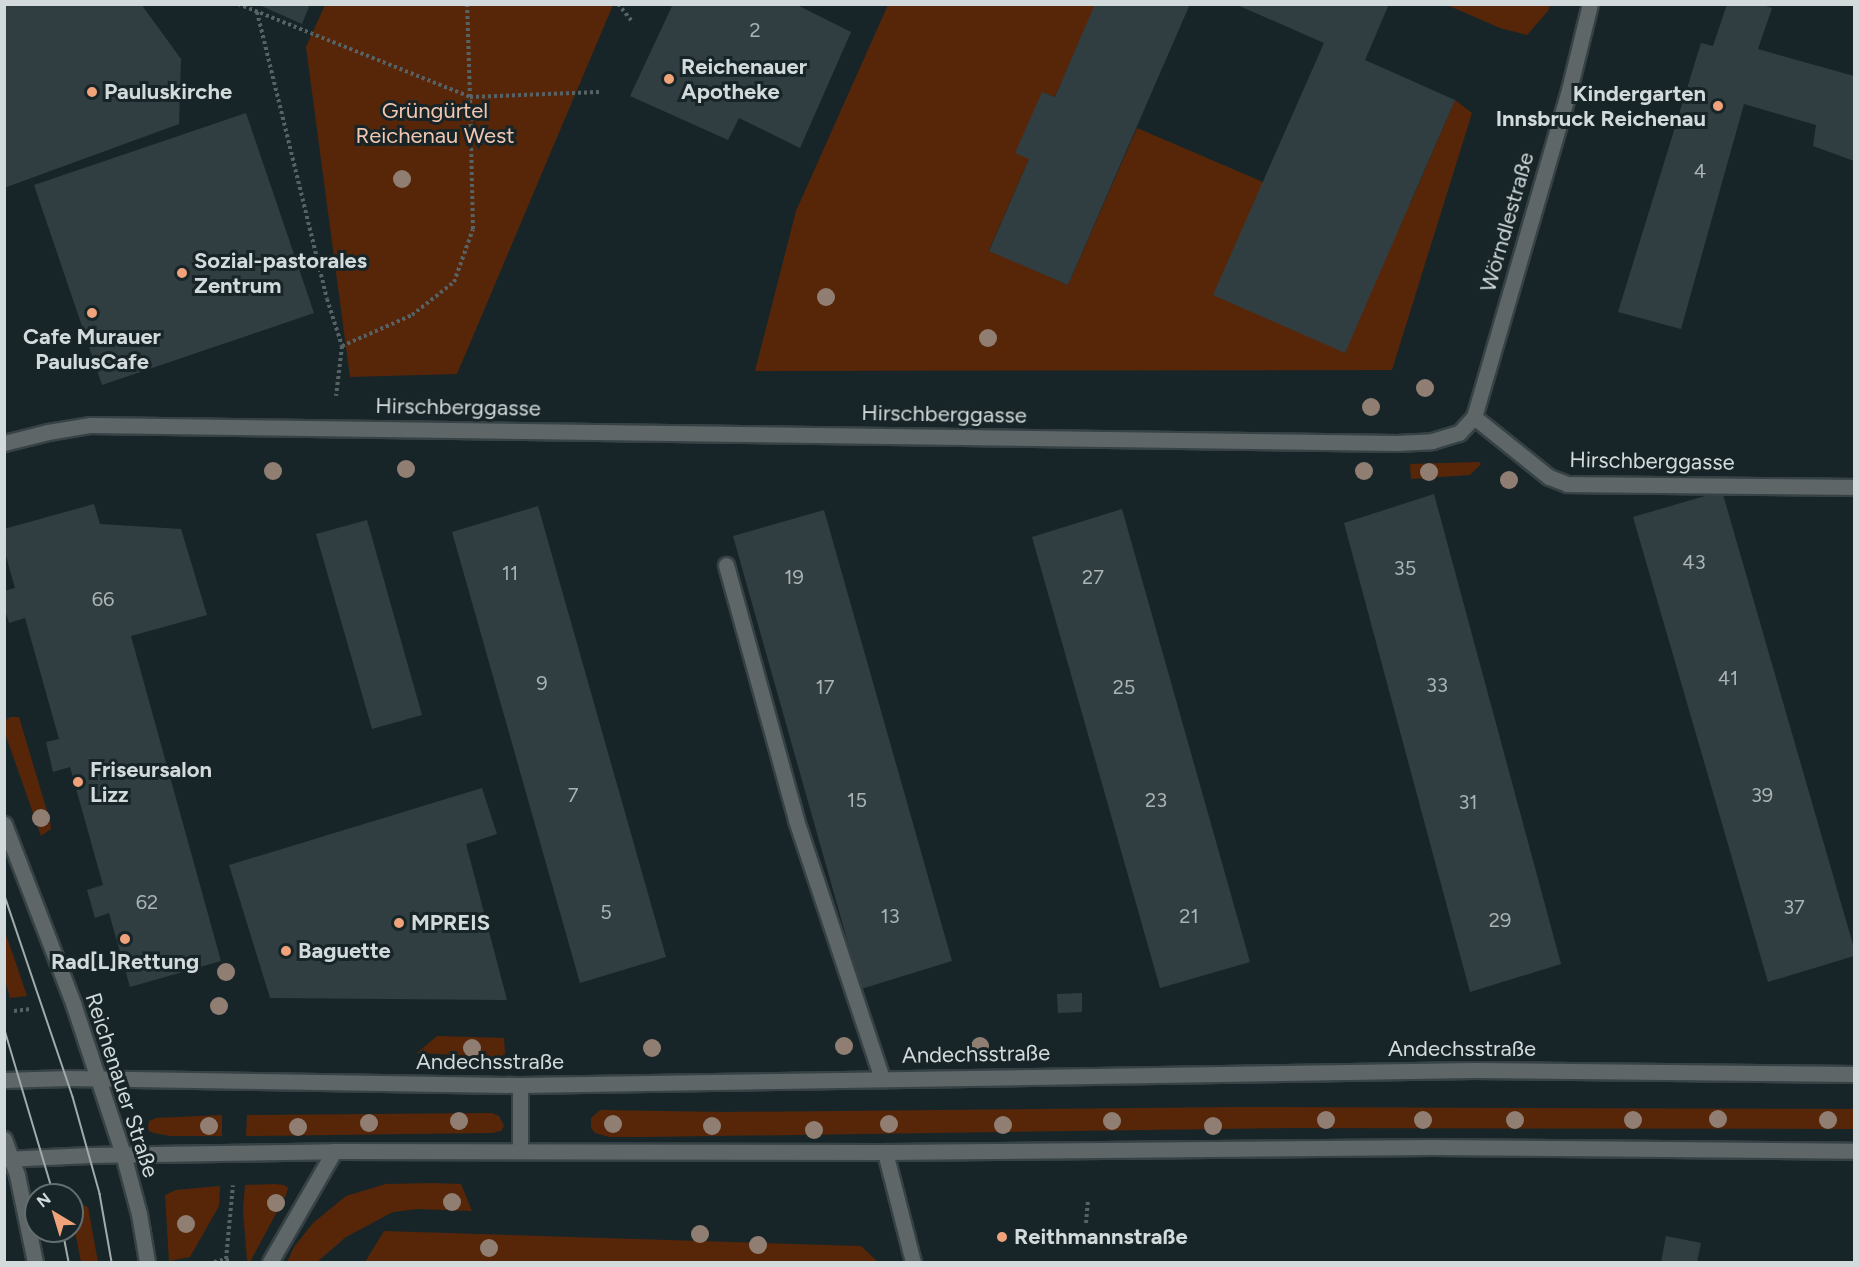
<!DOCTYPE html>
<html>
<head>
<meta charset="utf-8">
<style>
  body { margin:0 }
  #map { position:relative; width:1859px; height:1267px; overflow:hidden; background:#182528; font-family:Figtree,sans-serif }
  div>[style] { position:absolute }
  .green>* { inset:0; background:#572609 }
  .building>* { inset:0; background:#313e41 }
  .path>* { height:4px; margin-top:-2px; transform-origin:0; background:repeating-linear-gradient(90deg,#576265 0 3px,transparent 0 6px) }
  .roads { filter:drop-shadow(2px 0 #364245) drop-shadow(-2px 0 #364245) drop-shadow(0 2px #364245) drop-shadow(0 -2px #364245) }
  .minor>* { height:15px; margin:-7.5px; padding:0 7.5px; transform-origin:7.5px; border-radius:7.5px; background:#5f6667 }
  .tram>* { height:1.5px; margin:-0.75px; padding:0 0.75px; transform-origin:0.75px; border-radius:0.75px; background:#a1abac }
  .trees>* { width:18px; height:18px; margin:-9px; border-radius:50%; background:#907e73 }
  .dots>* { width:16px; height:16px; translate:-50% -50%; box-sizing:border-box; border:3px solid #182528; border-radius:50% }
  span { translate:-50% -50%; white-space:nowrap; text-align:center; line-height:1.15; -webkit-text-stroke:6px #182528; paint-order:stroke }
  .number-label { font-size:20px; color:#aab3b4 }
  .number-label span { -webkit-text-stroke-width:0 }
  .poi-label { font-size:22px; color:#d2dadb; font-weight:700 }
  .left { translate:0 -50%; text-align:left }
  .right { translate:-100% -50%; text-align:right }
  .park-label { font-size:22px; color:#f3c6b0 }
  .street-label { font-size:22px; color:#d2dadb }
  .frame { position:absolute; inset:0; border:6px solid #d2dadb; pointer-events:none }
  .north { position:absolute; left:24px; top:1183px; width:60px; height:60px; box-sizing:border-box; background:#182528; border:2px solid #626d70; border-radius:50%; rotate:322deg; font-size:16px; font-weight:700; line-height:24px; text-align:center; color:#d2dadb }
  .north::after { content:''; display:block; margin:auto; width:21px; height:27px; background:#f0a27b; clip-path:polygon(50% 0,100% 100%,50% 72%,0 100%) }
</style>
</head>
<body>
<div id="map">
  <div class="green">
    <i style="clip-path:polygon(325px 5px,613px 5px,457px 374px,350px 377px,306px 47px)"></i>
    <i style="clip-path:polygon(888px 5px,1095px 5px,1055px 97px,1042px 92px,1029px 159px,989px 250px,1068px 285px,1137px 128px,1263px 182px,1378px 191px,1410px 204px,1455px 100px,1472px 113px,1392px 370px,755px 371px,796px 211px)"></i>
    <i style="clip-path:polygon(1447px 5px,1550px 5px,1548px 11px,1527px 35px,1500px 28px)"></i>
    <i style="clip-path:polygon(1479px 462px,1481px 464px,1470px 475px,1411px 479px,1410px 464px)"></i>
    <i style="clip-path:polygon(10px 717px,19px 717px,50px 821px,51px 829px,41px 836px,5px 733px,5px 721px)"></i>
    <i style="clip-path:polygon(5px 933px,11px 949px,27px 996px,10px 998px,5px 980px)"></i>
    <i style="clip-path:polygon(437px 1036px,504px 1038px,505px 1054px,500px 1057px,417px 1053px)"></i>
    <i style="clip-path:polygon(1239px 1107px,1854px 1109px,1854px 1129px,1296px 1128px,645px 1137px,609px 1137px,595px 1133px,591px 1128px,591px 1118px,600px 1110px,725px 1112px)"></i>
    <i style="clip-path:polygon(492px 1113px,499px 1116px,504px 1126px,501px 1131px,492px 1133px,246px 1136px,247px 1115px)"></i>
    <i style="clip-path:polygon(222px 1115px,222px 1136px,170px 1136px,154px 1133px,149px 1131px,148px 1127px,149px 1121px,156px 1118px)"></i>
    <i style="clip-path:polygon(432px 1183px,461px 1184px,472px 1211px,418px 1209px,393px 1212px,346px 1237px,317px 1262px,287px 1262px,294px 1247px,313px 1223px,346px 1196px,386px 1184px)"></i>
    <i style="clip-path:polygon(274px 1184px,284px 1185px,288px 1188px,286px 1195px,250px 1262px,247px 1260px,243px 1211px,245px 1185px)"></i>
    <i style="clip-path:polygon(220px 1186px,219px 1206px,190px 1257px,169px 1261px,165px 1195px,176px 1190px)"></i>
    <i style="clip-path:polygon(81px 1204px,88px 1207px,98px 1262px,81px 1262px,72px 1216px,72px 1210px)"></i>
    <i style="clip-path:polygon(384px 1231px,861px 1246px,878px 1262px,365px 1262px)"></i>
  </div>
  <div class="building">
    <i style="clip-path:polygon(4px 4px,141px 4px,181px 59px,179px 124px,4px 188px)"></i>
    <i style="clip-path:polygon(257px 4px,310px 4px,302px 24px)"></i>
    <i style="clip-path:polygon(673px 4px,795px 4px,851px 32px,800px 148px,739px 118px,728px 140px,630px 96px)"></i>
    <i style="clip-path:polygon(1095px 4px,1190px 4px,1068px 285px,989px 251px,1029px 159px,1015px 153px,1042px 92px,1055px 97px)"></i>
    <i style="clip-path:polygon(1235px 4px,1389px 4px,1365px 60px,1455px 100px,1345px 353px,1213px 295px,1324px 43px)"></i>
    <i style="clip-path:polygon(1727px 4px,1760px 4px,1772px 8px,1758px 49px,1854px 76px,1854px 161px,1813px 146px,1816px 125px,1744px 104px,1681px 329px,1618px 312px,1701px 43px,1713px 46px)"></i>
    <i style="clip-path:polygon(246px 113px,314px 313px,102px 385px,34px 185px)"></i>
    <i style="clip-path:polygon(1722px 491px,1854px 948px,1854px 956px,1768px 982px,1633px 517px)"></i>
    <i style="clip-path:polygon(1434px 494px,1561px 964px,1470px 992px,1344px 523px)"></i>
    <i style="clip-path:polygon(94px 504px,100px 524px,181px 529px,207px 615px,131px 636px,221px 961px,130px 987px,109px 913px,95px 918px,87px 890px,103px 885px,70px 767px,53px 772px,46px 742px,59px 739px,25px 618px,9px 623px,4px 607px,4px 591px,15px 588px,4px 549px,4px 529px)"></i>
    <i style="clip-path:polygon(538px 506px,666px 957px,580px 983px,452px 532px)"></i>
    <i style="clip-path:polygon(1122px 509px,1250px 962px,1160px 988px,1032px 537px)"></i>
    <i style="clip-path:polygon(824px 510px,952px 961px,861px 989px,733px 536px)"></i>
    <i style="clip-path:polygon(367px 520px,422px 715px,372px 729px,316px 534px)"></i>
    <i style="clip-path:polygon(482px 788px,497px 834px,466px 844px,507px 1000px,270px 998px,229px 865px)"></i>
    <i style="clip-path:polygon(1082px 993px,1082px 1012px,1058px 1013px,1057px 994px)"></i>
    <i style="clip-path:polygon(1666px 1236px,1701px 1243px,1697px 1262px,1661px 1262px)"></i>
  </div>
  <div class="path">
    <i style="left:238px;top:4px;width:250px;rotate:21.8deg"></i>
    <i style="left:470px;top:97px;width:93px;rotate:-91.8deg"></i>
    <i style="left:618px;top:4px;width:21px;rotate:51deg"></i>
    <i style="left:257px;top:12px;width:295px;rotate:76.3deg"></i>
    <i style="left:327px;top:299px;width:49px;rotate:72.3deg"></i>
    <i style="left:342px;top:346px;width:50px;rotate:96.8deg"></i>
    <i style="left:342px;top:346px;width:77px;rotate:-23.9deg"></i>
    <i style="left:412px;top:315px;width:53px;rotate:-38.2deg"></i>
    <i style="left:454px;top:282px;width:56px;rotate:-70.3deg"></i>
    <i style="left:473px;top:229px;width:132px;rotate:-91.3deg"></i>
    <i style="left:470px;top:97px;width:129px;rotate:-2.2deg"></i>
    <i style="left:14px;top:1011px;width:17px;rotate:-7deg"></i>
    <i style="left:1086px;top:1223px;width:23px;rotate:-85deg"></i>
    <i style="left:226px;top:1259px;width:74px;rotate:-84.6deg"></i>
    <i style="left:214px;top:1262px;width:12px;rotate:-14deg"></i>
    <i style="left:226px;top:1259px;width:5px;rotate:37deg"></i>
  </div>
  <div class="roads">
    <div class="minor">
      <i style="left:1474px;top:417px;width:96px;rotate:38.7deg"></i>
      <i style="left:1549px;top:477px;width:19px;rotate:21deg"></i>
      <i style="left:1567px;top:484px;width:287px;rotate:0.6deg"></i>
      <i style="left:4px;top:443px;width:45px;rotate:-14deg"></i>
      <i style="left:48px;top:432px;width:43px;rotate:-9.5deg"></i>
      <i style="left:90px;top:425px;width:1307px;rotate:0.79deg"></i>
      <i style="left:1397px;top:443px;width:35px;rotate:-3deg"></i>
      <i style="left:1432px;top:441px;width:28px;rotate:-17deg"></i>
      <i style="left:1459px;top:433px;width:22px;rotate:-47deg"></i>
      <i style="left:1474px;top:417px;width:341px;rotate:-73.8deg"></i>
      <i style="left:1569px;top:90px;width:89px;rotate:-76.3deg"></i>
      <i style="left:726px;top:565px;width:264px;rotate:74.6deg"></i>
      <i style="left:796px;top:820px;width:273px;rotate:71.6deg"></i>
      <i style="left:4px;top:824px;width:192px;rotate:68.9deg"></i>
      <i style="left:73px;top:1003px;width:159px;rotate:71.7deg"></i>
      <i style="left:123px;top:1154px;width:62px;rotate:75.1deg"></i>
      <i style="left:139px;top:1214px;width:49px;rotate:80.5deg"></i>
      <i style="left:4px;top:1080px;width:64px;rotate:-1.8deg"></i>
      <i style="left:68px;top:1078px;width:452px;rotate:0.9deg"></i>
      <i style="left:520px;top:1085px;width:954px;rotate:-0.9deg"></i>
      <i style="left:1474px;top:1070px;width:380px;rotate:0.6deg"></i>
      <i style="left:520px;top:1085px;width:66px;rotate:90deg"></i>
      <i style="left:4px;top:1139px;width:38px;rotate:70deg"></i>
      <i style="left:17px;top:1175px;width:89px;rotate:78.3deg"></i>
      <i style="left:885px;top:1152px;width:114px;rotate:75.7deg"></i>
      <i style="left:4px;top:1159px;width:86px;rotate:-2.7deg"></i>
      <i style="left:90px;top:1155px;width:244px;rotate:-0.9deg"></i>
      <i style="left:334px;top:1151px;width:551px;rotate:0.1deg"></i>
      <i style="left:885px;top:1152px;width:546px;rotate:-0.52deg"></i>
      <i style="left:1431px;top:1147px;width:423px;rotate:0.5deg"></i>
      <i style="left:270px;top:1262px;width:128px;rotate:-60deg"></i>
    </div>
  </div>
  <div class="tram">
    <i style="left:4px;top:893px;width:215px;rotate:71.3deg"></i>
    <i style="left:73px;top:1097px;width:101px;rotate:74.4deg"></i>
    <i style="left:100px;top:1194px;width:69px;rotate:80deg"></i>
    <i style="left:4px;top:1027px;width:175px;rotate:73.4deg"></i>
    <i style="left:63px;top:1231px;width:32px;rotate:79deg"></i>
  </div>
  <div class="trees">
    <i style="left:402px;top:179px"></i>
    <i style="left:826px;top:297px"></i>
    <i style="left:988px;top:338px"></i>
    <i style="left:1425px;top:388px"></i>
    <i style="left:1371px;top:407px"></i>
    <i style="left:406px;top:469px"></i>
    <i style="left:273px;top:471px"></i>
    <i style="left:1364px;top:471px"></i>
    <i style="left:1429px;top:472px"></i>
    <i style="left:1509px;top:480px"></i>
    <i style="left:41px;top:818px"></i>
    <i style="left:226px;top:972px"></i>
    <i style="left:219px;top:1006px"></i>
    <i style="left:844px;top:1046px"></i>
    <i style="left:980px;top:1046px"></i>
    <i style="left:472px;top:1048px"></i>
    <i style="left:652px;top:1048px"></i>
    <i style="left:1718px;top:1119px"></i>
    <i style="left:1326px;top:1120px"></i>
    <i style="left:1423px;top:1120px"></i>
    <i style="left:1515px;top:1120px"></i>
    <i style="left:1633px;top:1120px"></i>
    <i style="left:1828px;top:1120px"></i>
    <i style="left:459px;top:1121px"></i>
    <i style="left:1112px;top:1121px"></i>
    <i style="left:369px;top:1123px"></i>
    <i style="left:613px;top:1124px"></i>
    <i style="left:889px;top:1124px"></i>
    <i style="left:1003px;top:1125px"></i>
    <i style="left:209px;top:1126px"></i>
    <i style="left:712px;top:1126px"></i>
    <i style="left:1213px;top:1126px"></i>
    <i style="left:298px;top:1127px"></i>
    <i style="left:814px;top:1130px"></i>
    <i style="left:452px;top:1202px"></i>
    <i style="left:276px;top:1203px"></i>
    <i style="left:186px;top:1224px"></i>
    <i style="left:700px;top:1234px"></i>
    <i style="left:758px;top:1245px"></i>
    <i style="left:489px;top:1248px"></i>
  </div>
  <div class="dots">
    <i style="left:669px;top:79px;background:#f0a27b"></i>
    <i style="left:92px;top:92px;background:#f0a27b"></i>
    <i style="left:1718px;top:106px;background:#f0a27b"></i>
    <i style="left:182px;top:273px;background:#f0a27b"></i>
    <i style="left:92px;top:313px;background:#f0a27b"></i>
    <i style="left:78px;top:782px;background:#f0a27b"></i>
    <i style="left:399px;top:923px;background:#f0a27b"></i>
    <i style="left:125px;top:939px;background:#f0a27b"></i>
    <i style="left:286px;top:951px;background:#f0a27b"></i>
    <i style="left:1002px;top:1237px;background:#f0a27b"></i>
  </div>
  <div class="number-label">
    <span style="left:755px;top:30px">2</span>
    <span style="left:1700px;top:171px">4</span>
    <span style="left:1694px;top:562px">43</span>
    <span style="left:1405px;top:568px">35</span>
    <span style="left:510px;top:573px">11</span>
    <span style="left:794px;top:577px">19</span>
    <span style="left:1093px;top:577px">27</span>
    <span style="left:103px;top:599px">66</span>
    <span style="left:1728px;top:678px">41</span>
    <span style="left:542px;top:683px">9</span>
    <span style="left:1437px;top:685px">33</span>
    <span style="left:825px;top:687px">17</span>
    <span style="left:1124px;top:687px">25</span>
    <span style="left:573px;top:795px">7</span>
    <span style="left:1762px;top:795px">39</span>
    <span style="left:857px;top:800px">15</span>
    <span style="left:1156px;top:800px">23</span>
    <span style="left:1468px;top:802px">31</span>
    <span style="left:147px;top:902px">62</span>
    <span style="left:1794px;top:907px">37</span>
    <span style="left:606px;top:912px">5</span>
    <span style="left:890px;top:916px">13</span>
    <span style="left:1189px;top:916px">21</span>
    <span style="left:1500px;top:920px">29</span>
  </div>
  <div class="poi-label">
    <span class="left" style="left:681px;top:79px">Reichenauer<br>Apotheke</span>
    <span class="left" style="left:104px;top:92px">Pauluskirche</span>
    <span class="right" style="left:1706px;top:106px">Kindergarten<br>Innsbruck Reichenau</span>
    <span class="left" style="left:194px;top:273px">Sozial-pastorales<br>Zentrum</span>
    <span style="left:92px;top:349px">Cafe Murauer<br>PaulusCafe</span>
    <span class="left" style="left:90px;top:782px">Friseursalon<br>Lizz</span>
    <span class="left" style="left:411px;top:923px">MPREIS</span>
    <span class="left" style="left:298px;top:951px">Baguette</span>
    <span style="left:125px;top:962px">Rad[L]Rettung</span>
    <span class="left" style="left:1014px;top:1237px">Reithmannstraße</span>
  </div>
  <div class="park-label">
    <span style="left:435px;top:123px">Grüngürtel<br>Reichenau West</span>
  </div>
  <div class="street-label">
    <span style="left:1507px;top:222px;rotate:-74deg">Wörndlestraße</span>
    <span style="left:458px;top:407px;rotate:1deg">Hirschberggasse</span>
    <span style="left:944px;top:414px;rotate:1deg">Hirschberggasse</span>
    <span style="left:1652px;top:461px;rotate:1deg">Hirschberggasse</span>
    <span style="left:1462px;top:1049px">Andechsstraße</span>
    <span style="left:976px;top:1054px;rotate:-1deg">Andechsstraße</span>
    <span style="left:490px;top:1062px">Andechsstraße</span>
    <span style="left:122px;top:1085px;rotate:72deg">Reichenauer Straße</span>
  </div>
  <div class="frame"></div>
  <div class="north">N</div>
</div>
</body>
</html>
